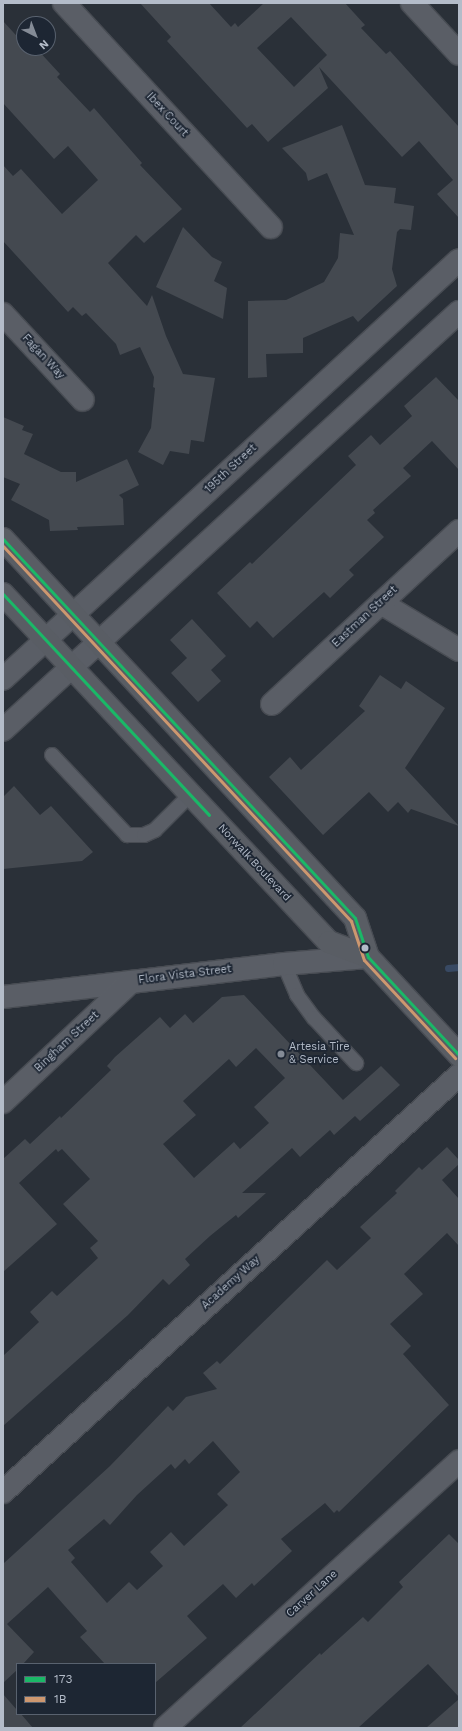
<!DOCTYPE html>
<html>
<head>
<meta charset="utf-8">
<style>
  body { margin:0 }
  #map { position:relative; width:462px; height:1731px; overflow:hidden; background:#2a3038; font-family:"Work Sans",sans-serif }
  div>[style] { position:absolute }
  .stream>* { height:7px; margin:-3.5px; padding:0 3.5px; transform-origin:3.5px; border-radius:3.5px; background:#384963 }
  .building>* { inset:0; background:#444950 }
  .roads { filter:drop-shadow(1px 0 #484c53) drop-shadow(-1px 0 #484c53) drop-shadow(0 1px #484c53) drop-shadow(0 -1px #484c53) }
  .service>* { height:14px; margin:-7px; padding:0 7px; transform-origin:7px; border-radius:7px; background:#5a5e66 }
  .minor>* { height:22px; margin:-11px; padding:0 11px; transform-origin:11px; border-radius:11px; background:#5a5e66 }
  .tertiary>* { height:22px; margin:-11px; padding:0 11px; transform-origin:11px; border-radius:11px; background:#5a5e66 }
  .secondary>* { height:22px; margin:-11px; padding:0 11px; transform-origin:11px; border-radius:11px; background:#595d64 }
  .bus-1>* { height:3px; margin:-1.5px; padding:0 1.5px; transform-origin:1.5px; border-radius:1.5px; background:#1ab867 }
  .bus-2>* { height:3px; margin:-1.5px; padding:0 1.5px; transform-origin:1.5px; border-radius:1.5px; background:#cd976f }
  .dots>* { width:11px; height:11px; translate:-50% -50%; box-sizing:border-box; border:2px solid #1d2633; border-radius:50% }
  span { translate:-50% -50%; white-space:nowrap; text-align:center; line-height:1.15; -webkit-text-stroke:3.5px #1d2633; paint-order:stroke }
  .street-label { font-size:11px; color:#b4bcc9 }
  .poi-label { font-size:11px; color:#b4bcc9 }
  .left { translate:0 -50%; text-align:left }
  .frame { position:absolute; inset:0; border:4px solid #b4bcc9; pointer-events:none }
  .legend { position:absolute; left:16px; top:1663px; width:140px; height:52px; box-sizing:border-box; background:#1d2633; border:1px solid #59626f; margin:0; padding:5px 7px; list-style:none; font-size:12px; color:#b4bcc9 }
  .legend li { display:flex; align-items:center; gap:8px; height:20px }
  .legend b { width:20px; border:1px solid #59626f }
  .north { position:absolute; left:16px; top:16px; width:40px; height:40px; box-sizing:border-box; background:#1d2633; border:1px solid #59626f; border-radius:50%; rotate:138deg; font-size:11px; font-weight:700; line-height:16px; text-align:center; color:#b4bcc9 }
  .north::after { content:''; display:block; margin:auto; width:14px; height:18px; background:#848b96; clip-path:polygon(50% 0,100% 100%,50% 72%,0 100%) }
</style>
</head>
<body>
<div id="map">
  <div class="stream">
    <i style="left:448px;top:968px;width:11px;rotate:-5deg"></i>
  </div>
  <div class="building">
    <i style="clip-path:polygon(evenodd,140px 3px,209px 3px,231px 27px,235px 23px,238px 27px,264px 3px,345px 3px,365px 25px,361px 28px,386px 54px,390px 51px,459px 127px,459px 218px,437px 194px,453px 180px,419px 141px,402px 157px,319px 67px,328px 88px,268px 142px,252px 124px,247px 128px,167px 41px,171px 37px,140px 3px,291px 17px,327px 55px,294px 87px,257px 48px,291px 17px)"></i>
    <i style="clip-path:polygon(3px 21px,24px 44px,24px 48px,36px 48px,60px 74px,57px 77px,90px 112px,94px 108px,142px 163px,140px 165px,182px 209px,144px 243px,136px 235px,108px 263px,147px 306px,152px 295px,166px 336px,183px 374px,215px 378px,204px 442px,191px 440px,189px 454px,170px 451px,163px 465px,138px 452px,151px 428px,155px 388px,153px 387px,154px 377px,140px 347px,120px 355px,116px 344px,86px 313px,82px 316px,73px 307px,68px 312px,3px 241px,3px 165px,13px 176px,21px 169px,62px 214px,98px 180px,68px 146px,54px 159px,3px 103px)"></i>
    <i style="clip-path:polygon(342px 125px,365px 185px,396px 188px,394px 203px,414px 206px,411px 230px,400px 229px,397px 232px,392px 269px,397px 286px,358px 322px,353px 316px,303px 338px,303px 353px,266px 354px,267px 377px,248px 378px,248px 301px,286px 300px,324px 282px,338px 258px,340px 233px,354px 235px,327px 173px,308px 181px,306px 173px,282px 148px)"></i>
    <i style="clip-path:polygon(183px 227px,212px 257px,222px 262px,214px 281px,227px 288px,223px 319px,156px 287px)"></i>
    <i style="clip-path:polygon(436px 377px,459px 401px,459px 470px,432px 441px,403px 468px,411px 476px,373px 510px,375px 513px,367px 520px,384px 537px,349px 570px,354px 575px,330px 598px,324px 592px,273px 638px,257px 621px,250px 628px,217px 593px,250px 562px,252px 564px,356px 465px,348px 456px,371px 435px,380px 445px,412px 416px,404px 406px)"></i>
    <i style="clip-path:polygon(3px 417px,24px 426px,22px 430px,33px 434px,24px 454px,61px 472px,76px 472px,76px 482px,127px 459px,139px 485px,119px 495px,123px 499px,124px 525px,77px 527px,78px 530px,50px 531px,49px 520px,11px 500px,20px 484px,3px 477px)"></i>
    <i style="clip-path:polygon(192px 619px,226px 656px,211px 670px,221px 681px,198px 702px,171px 673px,187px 658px,170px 640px)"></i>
    <i style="clip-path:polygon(380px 675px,401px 689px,406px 681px,445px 708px,405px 768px,459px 826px,411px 809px,408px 813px,398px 802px,388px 812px,369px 792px,323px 835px,269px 777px,290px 757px,301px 770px,365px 711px,359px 706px)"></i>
    <i style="clip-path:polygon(14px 786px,40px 815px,51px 806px,93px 852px,82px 861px,3px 869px,3px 797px)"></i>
    <i style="clip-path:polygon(evenodd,244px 995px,343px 1100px,381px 1066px,400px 1085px,360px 1121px,355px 1116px,334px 1135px,330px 1130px,300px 1157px,292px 1148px,242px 1193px,266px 1193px,238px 1218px,236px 1215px,210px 1236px,185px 1259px,190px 1265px,169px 1285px,163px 1279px,128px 1315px,3px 1426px,3px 1356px,39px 1322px,30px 1312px,52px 1291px,57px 1296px,98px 1258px,90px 1248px,98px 1241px,63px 1204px,90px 1179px,62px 1149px,58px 1152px,56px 1149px,19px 1183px,57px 1224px,3px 1272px,3px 1159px,25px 1139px,30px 1144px,60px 1116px,61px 1118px,111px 1070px,107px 1066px,115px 1057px,160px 1017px,170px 1028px,185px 1014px,193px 1023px,222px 997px,244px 995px,256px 1048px,285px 1078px,254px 1107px,269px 1123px,240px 1149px,234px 1142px,194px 1178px,163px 1144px,196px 1115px,183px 1101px,229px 1059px,236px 1067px,256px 1048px)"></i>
    <i style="clip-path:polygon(evenodd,447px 1147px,459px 1160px,459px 1164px,442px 1180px,459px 1199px,459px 1246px,447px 1233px,404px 1274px,423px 1294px,390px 1324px,411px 1346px,403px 1354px,449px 1405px,339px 1512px,337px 1510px,334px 1513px,325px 1503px,281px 1539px,292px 1551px,254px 1586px,252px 1583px,236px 1598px,223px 1584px,187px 1616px,207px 1638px,155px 1683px,155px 1664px,105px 1664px,80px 1637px,87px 1631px,48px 1587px,7px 1624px,34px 1652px,23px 1664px,17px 1664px,17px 1670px,3px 1683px,3px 1564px,110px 1466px,168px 1406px,173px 1411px,186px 1397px,217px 1389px,203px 1373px,217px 1361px,220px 1364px,327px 1260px,337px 1270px,371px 1238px,360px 1227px,397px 1193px,395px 1191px,419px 1167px,422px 1170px,447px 1147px,213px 1441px,240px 1472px,217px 1494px,228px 1505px,184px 1546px,171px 1532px,150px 1552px,163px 1566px,137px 1590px,129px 1582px,107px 1603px,71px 1562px,75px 1558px,68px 1550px,104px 1519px,110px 1525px,137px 1495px,171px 1464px,175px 1469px,185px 1459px,189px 1464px,213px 1441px)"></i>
    <i style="clip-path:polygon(449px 1534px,459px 1544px,459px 1697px,428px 1664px,358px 1728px,240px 1728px,320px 1653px,321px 1655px,363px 1617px,368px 1622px,403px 1587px,399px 1582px)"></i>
    <i style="clip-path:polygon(3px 1694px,17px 1710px,17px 1714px,21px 1714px,33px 1728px,3px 1728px)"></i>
    <i style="clip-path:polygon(459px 1699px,459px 1728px,426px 1728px)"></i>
  </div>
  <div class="roads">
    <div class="service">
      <i style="left:52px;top:755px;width:110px;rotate:46.8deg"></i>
      <i style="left:127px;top:835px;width:17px"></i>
      <i style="left:144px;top:835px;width:12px;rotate:-24deg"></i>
      <i style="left:155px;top:830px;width:49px;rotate:-45deg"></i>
      <i style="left:284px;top:964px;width:34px;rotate:67deg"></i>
      <i style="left:297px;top:995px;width:29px;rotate:54deg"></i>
      <i style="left:314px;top:1018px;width:62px;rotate:47deg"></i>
    </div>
    <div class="minor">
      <i style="left:64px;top:3px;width:305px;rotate:47.3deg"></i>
      <i style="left:412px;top:3px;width:69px;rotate:47.3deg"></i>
      <i style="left:3px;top:314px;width:117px;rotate:47.1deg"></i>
      <i style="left:381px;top:603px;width:91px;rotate:31.1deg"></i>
      <i style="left:272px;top:704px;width:255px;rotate:-42.8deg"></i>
      <i style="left:3px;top:997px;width:283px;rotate:-6.7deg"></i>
      <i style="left:284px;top:964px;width:84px;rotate:-4.8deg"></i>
      <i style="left:3px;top:1102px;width:175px;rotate:-43.2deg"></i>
      <i style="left:3px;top:1492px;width:618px;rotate:-42.44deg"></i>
      <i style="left:165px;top:1728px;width:397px;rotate:-42.2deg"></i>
    </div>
    <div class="tertiary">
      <i style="left:3px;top:679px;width:619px;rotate:-42.58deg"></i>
      <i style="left:3px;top:730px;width:619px;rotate:-42.51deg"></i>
    </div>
    <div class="secondary">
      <i style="left:3px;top:539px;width:517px;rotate:47.12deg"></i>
      <i style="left:355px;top:918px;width:41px;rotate:71.6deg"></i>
      <i style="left:368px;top:957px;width:134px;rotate:47.1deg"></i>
      <i style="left:3px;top:594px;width:477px;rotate:46.9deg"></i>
      <i style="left:329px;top:942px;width:42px;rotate:21deg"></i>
    </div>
  </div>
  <div class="bus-1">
    <i style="left:3px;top:539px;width:517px;rotate:47.12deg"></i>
    <i style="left:355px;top:918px;width:41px;rotate:71.6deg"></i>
    <i style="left:368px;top:957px;width:134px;rotate:47.1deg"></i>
    <i style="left:3px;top:594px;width:302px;rotate:47deg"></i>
  </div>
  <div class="bus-2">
    <i style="left:3px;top:546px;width:512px;rotate:47.14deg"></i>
    <i style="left:351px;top:921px;width:41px;rotate:71.6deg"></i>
    <i style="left:364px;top:960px;width:134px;rotate:47.1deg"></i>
  </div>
  <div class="dots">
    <i style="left:365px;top:948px;background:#b4bcc9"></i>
    <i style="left:281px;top:1054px;background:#848b96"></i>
  </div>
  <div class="street-label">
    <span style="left:167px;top:115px;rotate:47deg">Ibex Court</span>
    <span style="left:43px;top:357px;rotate:47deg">Fagan Way</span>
    <span style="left:231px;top:469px;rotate:-43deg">195th Street</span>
    <span style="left:365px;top:617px;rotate:-43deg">Eastman Street</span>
    <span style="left:254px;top:863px;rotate:47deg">Norwalk Boulevard</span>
    <span style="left:185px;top:975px;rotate:-7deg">Flora Vista Street</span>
    <span style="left:67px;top:1042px;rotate:-43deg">Bingham Street</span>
    <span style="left:231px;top:1283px;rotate:-42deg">Academy Way</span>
    <span style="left:312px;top:1594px;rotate:-42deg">Carver Lane</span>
  </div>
  <div class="poi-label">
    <span class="left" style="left:289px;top:1054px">Artesia Tire<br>&amp; Service</span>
  </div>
  <div class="frame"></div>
  <ul class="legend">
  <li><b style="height:5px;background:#1ab867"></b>173</li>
  <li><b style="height:5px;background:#cd976f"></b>1B</li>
  </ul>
  <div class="north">N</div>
</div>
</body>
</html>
